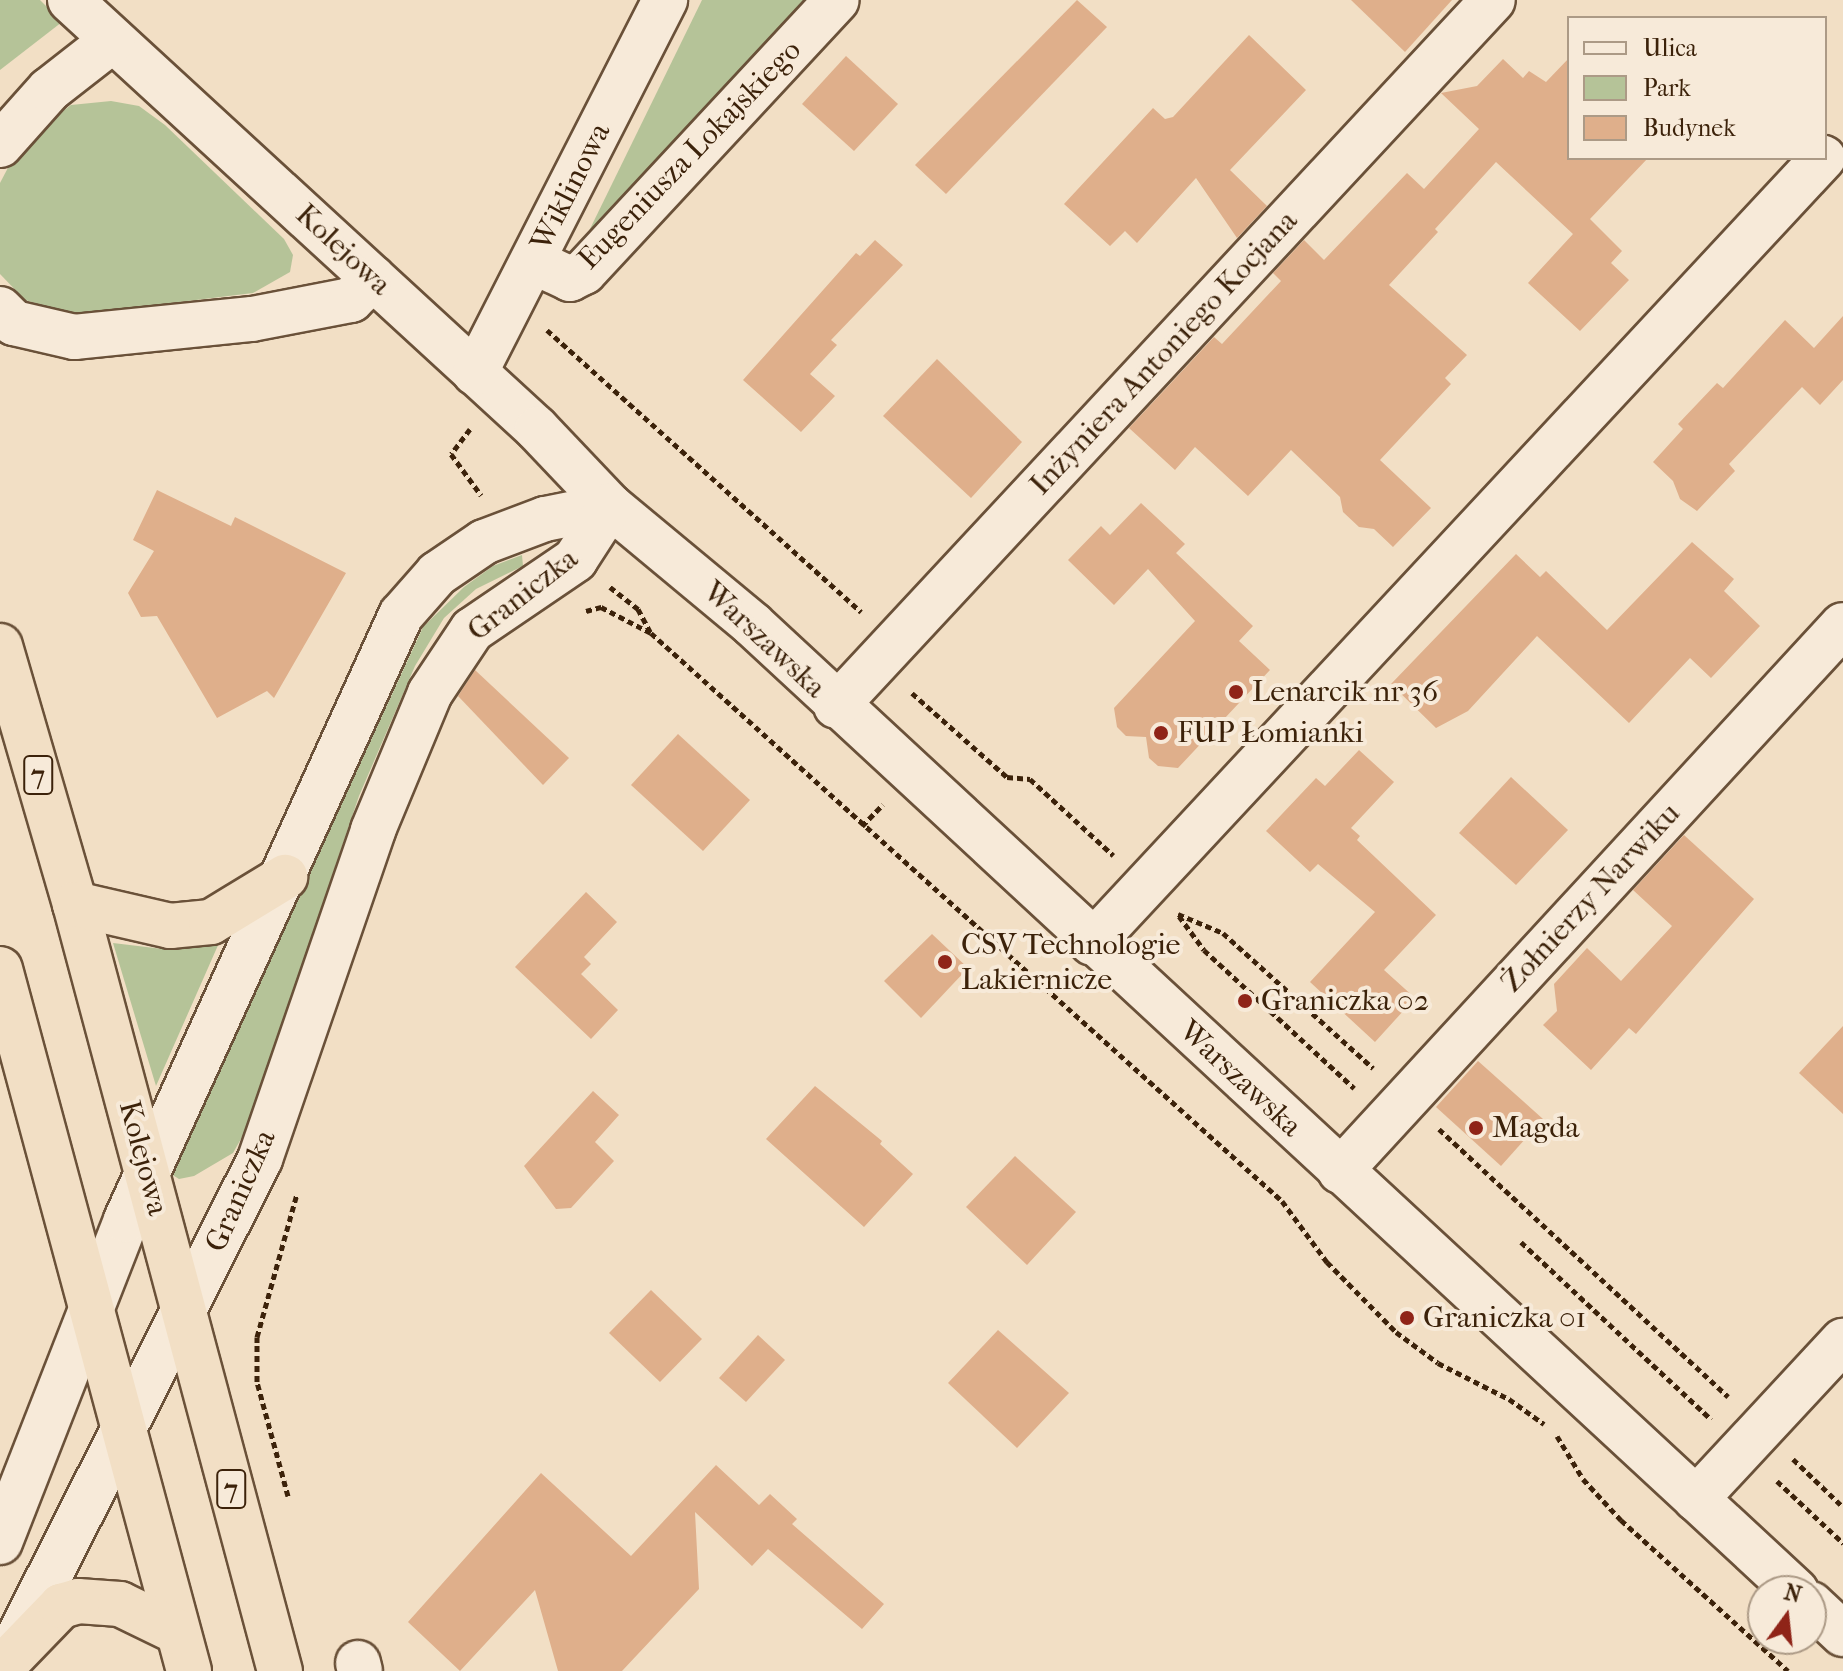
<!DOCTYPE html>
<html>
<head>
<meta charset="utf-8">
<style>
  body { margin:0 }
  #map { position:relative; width:1843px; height:1671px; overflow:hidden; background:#f2dfc5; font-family:"IM FELL French Canon",serif }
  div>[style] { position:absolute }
  .green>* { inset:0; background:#b5c398 }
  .building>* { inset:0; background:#dfaf8b }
  .path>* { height:5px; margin-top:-2.5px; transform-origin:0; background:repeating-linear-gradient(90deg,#3c220a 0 6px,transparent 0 10px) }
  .roads { filter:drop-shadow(2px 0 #6a5139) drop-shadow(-2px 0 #6a5139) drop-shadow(0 2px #6a5139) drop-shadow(0 -2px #6a5139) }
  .minor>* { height:44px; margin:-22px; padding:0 22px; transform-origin:22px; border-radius:22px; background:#f7ead9 }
  .highway>* { height:44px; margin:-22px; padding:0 22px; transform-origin:22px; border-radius:22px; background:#f2dfc5 }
  .dots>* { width:22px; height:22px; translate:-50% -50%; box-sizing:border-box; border:4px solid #f7ead9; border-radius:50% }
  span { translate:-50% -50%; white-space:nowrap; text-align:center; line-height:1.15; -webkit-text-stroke:8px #f7ead9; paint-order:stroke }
  .shield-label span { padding:2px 6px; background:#f7ead9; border:2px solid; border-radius:6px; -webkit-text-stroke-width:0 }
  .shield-label { font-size:28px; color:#3c220a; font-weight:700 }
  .street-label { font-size:30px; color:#3c220a }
  .poi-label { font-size:30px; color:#3c220a }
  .left { translate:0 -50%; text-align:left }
  .legend { position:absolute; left:1567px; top:16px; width:260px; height:144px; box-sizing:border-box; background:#f7ead9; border:2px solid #ac9a86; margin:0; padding:10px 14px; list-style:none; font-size:24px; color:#3c220a }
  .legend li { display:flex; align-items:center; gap:16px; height:40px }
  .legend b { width:40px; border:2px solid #ac9a86 }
  .north { position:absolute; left:1747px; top:1575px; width:80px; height:80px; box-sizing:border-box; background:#f7ead9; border:2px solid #ac9a86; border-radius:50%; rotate:15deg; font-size:22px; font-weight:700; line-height:32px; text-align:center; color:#3c220a }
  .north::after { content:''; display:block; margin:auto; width:28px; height:36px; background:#8f2418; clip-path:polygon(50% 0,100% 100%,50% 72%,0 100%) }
</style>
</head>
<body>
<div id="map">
  <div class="green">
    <i style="clip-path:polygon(0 0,40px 0,62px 22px,0 70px)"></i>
    <i style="clip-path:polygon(702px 0,817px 0,598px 241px,588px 233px)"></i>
    <i style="clip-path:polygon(111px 101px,139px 106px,165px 125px,284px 239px,293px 255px,290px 272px,253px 293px,74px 315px,25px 300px,0 274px,0 183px,22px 141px,71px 105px)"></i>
    <i style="clip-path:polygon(522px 555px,523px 566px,476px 589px,444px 618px,415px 666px,359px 796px,246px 1130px,233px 1153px,194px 1176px,179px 1179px,171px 1174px,423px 627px,464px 587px,493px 566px)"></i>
    <i style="clip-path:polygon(113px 943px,171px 950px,219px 943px,156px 1086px)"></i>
  </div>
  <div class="building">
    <i style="clip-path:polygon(1077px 0,1107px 27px,946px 194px,915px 165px)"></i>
    <i style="clip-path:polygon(1351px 0,1452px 0,1405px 52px)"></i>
    <i style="clip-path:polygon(1249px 35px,1306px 90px,1230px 170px,1267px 206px,1237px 238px,1196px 178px,1137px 243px,1125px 231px,1110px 246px,1064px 204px,1153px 108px,1165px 119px,1173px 117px)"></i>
    <i style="clip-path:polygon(846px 56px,898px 104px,854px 151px,802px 104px)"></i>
    <i style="clip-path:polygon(1569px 58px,1569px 158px,1648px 158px,1590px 219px,1622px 251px,1611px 263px,1629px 280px,1580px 331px,1528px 283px,1573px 234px,1496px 162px,1435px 229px,1438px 232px,1389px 285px,1467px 355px,1445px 378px,1451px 384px,1380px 460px,1431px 508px,1393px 547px,1374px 529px,1359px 527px,1343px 512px,1340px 497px,1291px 450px,1248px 496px,1195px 447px,1175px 470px,1129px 428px,1214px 337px,1222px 344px,1281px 281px,1273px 273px,1304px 240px,1324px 260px,1407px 173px,1424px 189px,1479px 129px,1441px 93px,1477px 86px,1503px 59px,1523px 78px,1529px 71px,1546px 82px)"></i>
    <i style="clip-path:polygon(875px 240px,903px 265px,831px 340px,837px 345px,810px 374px,835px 396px,801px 432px,743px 380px,856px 253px,860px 256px)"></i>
    <i style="clip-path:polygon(1843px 316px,1843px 380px,1820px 405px,1802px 387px,1729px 464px,1735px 471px,1697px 511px,1680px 499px,1673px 481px,1653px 462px,1683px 429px,1678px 424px,1717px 383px,1723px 388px,1785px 320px,1814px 348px)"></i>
    <i style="clip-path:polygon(937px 359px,1022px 442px,971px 498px,883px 416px)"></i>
    <i style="clip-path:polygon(157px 490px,231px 526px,235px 517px,346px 573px,274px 698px,267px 691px,217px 718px,157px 616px,141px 617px,128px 593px,154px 551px,133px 540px)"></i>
    <i style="clip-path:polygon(1141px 503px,1185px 544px,1176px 553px,1253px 626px,1239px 641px,1270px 670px,1178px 768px,1158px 766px,1149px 758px,1146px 737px,1126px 736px,1117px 727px,1114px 708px,1195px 621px,1148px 569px,1114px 605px,1068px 560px,1101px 526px,1110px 535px)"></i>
    <i style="clip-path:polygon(1692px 542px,1734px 579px,1724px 591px,1760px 626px,1711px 678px,1690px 658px,1629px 723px,1537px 636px,1468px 711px,1436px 728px,1391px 684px,1516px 554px,1540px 577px,1546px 571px,1607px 630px)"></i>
    <i style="clip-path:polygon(475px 670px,569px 758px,543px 785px,458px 696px)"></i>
    <i style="clip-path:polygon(678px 734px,750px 800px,703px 851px,631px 785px)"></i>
    <i style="clip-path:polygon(1359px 750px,1394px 782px,1351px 828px,1360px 836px,1357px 840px,1436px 915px,1384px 970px,1415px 998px,1375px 1042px,1310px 982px,1375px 912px,1318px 864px,1310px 872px,1266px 831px,1316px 778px,1325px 786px)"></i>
    <i style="clip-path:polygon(1511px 777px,1568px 830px,1516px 885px,1459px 833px)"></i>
    <i style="clip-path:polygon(1684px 835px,1754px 899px,1636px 1034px,1629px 1028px,1591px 1070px,1543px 1025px,1557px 1011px,1554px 984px,1587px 948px,1621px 981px,1672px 926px,1633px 890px)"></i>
    <i style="clip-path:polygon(586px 892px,617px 922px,584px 957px,591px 964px,581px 974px,618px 1010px,591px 1039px,515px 967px)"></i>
    <i style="clip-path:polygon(932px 934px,968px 968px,921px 1018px,884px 981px)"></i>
    <i style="clip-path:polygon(1843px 1026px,1843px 1114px,1799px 1073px)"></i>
    <i style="clip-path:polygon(1478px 1061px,1543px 1119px,1501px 1166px,1436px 1107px)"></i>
    <i style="clip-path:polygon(815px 1086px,882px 1141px,880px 1144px,913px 1174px,864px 1227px,766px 1139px)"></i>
    <i style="clip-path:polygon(593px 1091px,619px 1115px,595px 1142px,614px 1161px,571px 1208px,556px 1209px,524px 1166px)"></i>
    <i style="clip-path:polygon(1015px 1156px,1076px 1212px,1027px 1265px,966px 1207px)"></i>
    <i style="clip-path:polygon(651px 1290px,702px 1339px,660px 1382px,609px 1333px)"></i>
    <i style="clip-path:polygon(998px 1330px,1069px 1393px,1017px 1448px,948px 1383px)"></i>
    <i style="clip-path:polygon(758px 1335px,785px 1360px,746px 1402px,719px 1378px)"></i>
    <i style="clip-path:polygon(716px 1465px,759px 1505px,770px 1494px,797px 1519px,792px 1524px,884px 1604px,862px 1629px,768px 1549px,752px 1566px,695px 1512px,699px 1589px,622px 1671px,558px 1671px,535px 1590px,460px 1671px,408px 1622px,541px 1473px,631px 1556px)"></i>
  </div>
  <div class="path">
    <i style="left:547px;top:330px;width:422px;rotate:41.9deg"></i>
    <i style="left:470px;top:429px;width:31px;rotate:127deg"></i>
    <i style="left:451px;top:454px;width:51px;rotate:53.8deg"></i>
    <i style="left:610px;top:587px;width:36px;rotate:38deg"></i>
    <i style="left:638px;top:609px;width:26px;rotate:62deg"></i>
    <i style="left:586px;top:611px;width:16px;rotate:-15deg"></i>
    <i style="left:601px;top:607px;width:56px;rotate:27.5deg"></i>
    <i style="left:651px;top:633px;width:849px;rotate:41.99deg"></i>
    <i style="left:1282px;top:1201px;width:76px;rotate:53.6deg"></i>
    <i style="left:1327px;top:1262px;width:98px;rotate:45.4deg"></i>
    <i style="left:1396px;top:1332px;width:52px;rotate:36.4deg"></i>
    <i style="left:1438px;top:1363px;width:80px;rotate:26.9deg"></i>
    <i style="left:1509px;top:1399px;width:43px;rotate:35.5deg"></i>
    <i style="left:912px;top:693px;width:127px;rotate:41.5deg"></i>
    <i style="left:1007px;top:777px;width:23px;rotate:5deg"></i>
    <i style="left:1030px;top:779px;width:113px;rotate:42.5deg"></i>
    <i style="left:862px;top:826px;width:30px;rotate:-46deg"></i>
    <i style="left:1178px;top:914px;width:49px;rotate:22.9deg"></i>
    <i style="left:1223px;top:933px;width:202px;rotate:42deg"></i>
    <i style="left:1179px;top:916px;width:42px;rotate:53.7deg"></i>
    <i style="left:1204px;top:950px;width:204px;rotate:42.6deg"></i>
    <i style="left:1439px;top:1129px;width:394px;rotate:42.8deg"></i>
    <i style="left:1521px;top:1242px;width:260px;rotate:43deg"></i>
    <i style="left:1557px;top:1436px;width:50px;rotate:58.8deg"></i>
    <i style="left:1583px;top:1479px;width:56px;rotate:47.2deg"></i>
    <i style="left:1621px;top:1520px;width:225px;rotate:42.1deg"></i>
    <i style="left:1793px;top:1459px;width:69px;rotate:43.8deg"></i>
    <i style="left:1777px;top:1481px;width:91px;rotate:43.2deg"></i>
    <i style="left:288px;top:1496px;width:118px;rotate:-105.2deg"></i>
    <i style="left:257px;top:1382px;width:45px;rotate:-90deg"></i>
    <i style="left:257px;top:1337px;width:148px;rotate:-74.4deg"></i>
  </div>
  <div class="roads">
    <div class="minor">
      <i style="left:70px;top:0;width:634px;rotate:42.57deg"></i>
      <i style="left:537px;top:429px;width:106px;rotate:46.5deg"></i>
      <i style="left:610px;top:506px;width:185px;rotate:39.7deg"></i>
      <i style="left:752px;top:624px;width:1423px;rotate:42.81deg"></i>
      <i style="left:0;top:145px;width:74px;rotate:-48.3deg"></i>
      <i style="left:49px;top:90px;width:81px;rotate:-38deg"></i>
      <i style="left:534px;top:262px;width:40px;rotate:25deg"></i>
      <i style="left:570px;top:279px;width:16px;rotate:-27deg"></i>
      <i style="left:584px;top:272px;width:371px;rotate:-47.1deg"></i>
      <i style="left:0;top:309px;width:20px;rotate:45deg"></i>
      <i style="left:14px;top:323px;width:62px;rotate:13.1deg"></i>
      <i style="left:74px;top:337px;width:179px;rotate:-5.8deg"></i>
      <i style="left:252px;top:319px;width:101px;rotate:-10.9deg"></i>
      <i style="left:351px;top:300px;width:31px;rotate:-45deg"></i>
      <i style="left:475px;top:373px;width:419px;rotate:-63deg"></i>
      <i style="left:836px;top:706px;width:964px;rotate:-47.06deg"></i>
      <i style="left:1092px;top:943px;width:1073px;rotate:-47.04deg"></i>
      <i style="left:1340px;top:1171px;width:742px;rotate:-47.35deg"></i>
      <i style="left:1696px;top:1499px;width:216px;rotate:-47.1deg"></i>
      <i style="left:0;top:1542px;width:346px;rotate:-68.6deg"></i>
      <i style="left:126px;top:1220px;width:665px;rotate:-65.56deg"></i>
      <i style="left:401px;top:615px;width:55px;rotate:-48.7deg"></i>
      <i style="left:437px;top:574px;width:57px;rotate:-34.2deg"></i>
      <i style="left:484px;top:542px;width:65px;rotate:-20.7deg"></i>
      <i style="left:545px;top:519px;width:66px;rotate:-11.3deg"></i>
      <i style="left:1811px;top:1604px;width:44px;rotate:43.2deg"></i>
      <i style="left:13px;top:1648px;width:548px;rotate:-63.2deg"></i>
      <i style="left:260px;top:1159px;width:348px;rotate:-71deg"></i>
      <i style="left:373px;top:830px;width:148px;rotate:-67.4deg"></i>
      <i style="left:430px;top:693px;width:76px;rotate:-56.3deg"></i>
      <i style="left:472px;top:630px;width:125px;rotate:-34.2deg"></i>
      <i style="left:575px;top:560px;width:64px;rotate:-57.1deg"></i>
      <i style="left:358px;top:1663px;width:8px;rotate:76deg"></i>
    </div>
    <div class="highway">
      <i style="left:0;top:646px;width:269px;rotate:73.8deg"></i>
      <i style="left:75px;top:904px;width:794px;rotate:75.04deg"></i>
      <i style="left:75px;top:904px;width:98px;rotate:13deg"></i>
      <i style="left:170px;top:926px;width:41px;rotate:-5.6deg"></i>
      <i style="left:211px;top:922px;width:87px;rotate:-31.3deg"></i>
      <i style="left:0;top:969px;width:727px;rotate:74.93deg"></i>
      <i style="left:5px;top:1664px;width:81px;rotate:-46deg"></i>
      <i style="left:61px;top:1606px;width:18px;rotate:-16deg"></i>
      <i style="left:78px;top:1601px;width:42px;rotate:4.1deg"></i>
      <i style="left:120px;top:1604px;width:64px;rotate:25.8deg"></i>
    </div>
  </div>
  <div class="dots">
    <i style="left:1236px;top:692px;background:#8f2418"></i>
    <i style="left:1161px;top:733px;background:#8f2418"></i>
    <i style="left:945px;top:962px;background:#8f2418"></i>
    <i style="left:1245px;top:1001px;background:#8f2418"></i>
    <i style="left:1476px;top:1128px;background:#8f2418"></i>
    <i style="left:1407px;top:1318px;background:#8f2418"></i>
  </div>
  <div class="shield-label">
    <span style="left:38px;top:775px">7</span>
    <span style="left:231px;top:1489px">7</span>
  </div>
  <div class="street-label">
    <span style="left:690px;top:155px;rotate:-46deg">Eugeniusza Lokajskiego</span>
    <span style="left:571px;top:187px;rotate:-63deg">Wiklinowa</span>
    <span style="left:343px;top:250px;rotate:43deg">Kolejowa</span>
    <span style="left:1164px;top:353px;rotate:-47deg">Inżyniera Antoniego Kocjana</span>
    <span style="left:523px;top:595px;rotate:-38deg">Graniczka</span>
    <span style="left:764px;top:640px;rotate:43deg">Warszawska</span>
    <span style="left:1591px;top:898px;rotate:-47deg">Żołnierzy Narwiku</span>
    <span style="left:1240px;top:1079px;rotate:43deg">Warszawska</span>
    <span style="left:143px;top:1158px;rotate:75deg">Kolejowa</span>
    <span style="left:241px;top:1191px;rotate:-66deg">Graniczka</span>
  </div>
  <div class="poi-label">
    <span class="left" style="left:1252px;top:692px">Lenarcik nr 36</span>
    <span class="left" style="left:1177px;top:733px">FUP Łomianki</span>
    <span class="left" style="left:961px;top:962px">CSV Technologie<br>Lakiernicze</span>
    <span class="left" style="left:1261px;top:1001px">Graniczka 02</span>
    <span class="left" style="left:1492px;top:1128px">Magda</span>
    <span class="left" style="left:1423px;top:1318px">Graniczka 01</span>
  </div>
  <ul class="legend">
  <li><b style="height:10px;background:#f7ead9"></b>Ulica</li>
  <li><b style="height:22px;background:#b5c398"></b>Park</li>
  <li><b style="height:22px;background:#dfaf8b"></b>Budynek</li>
  </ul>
  <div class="north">N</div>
</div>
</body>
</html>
